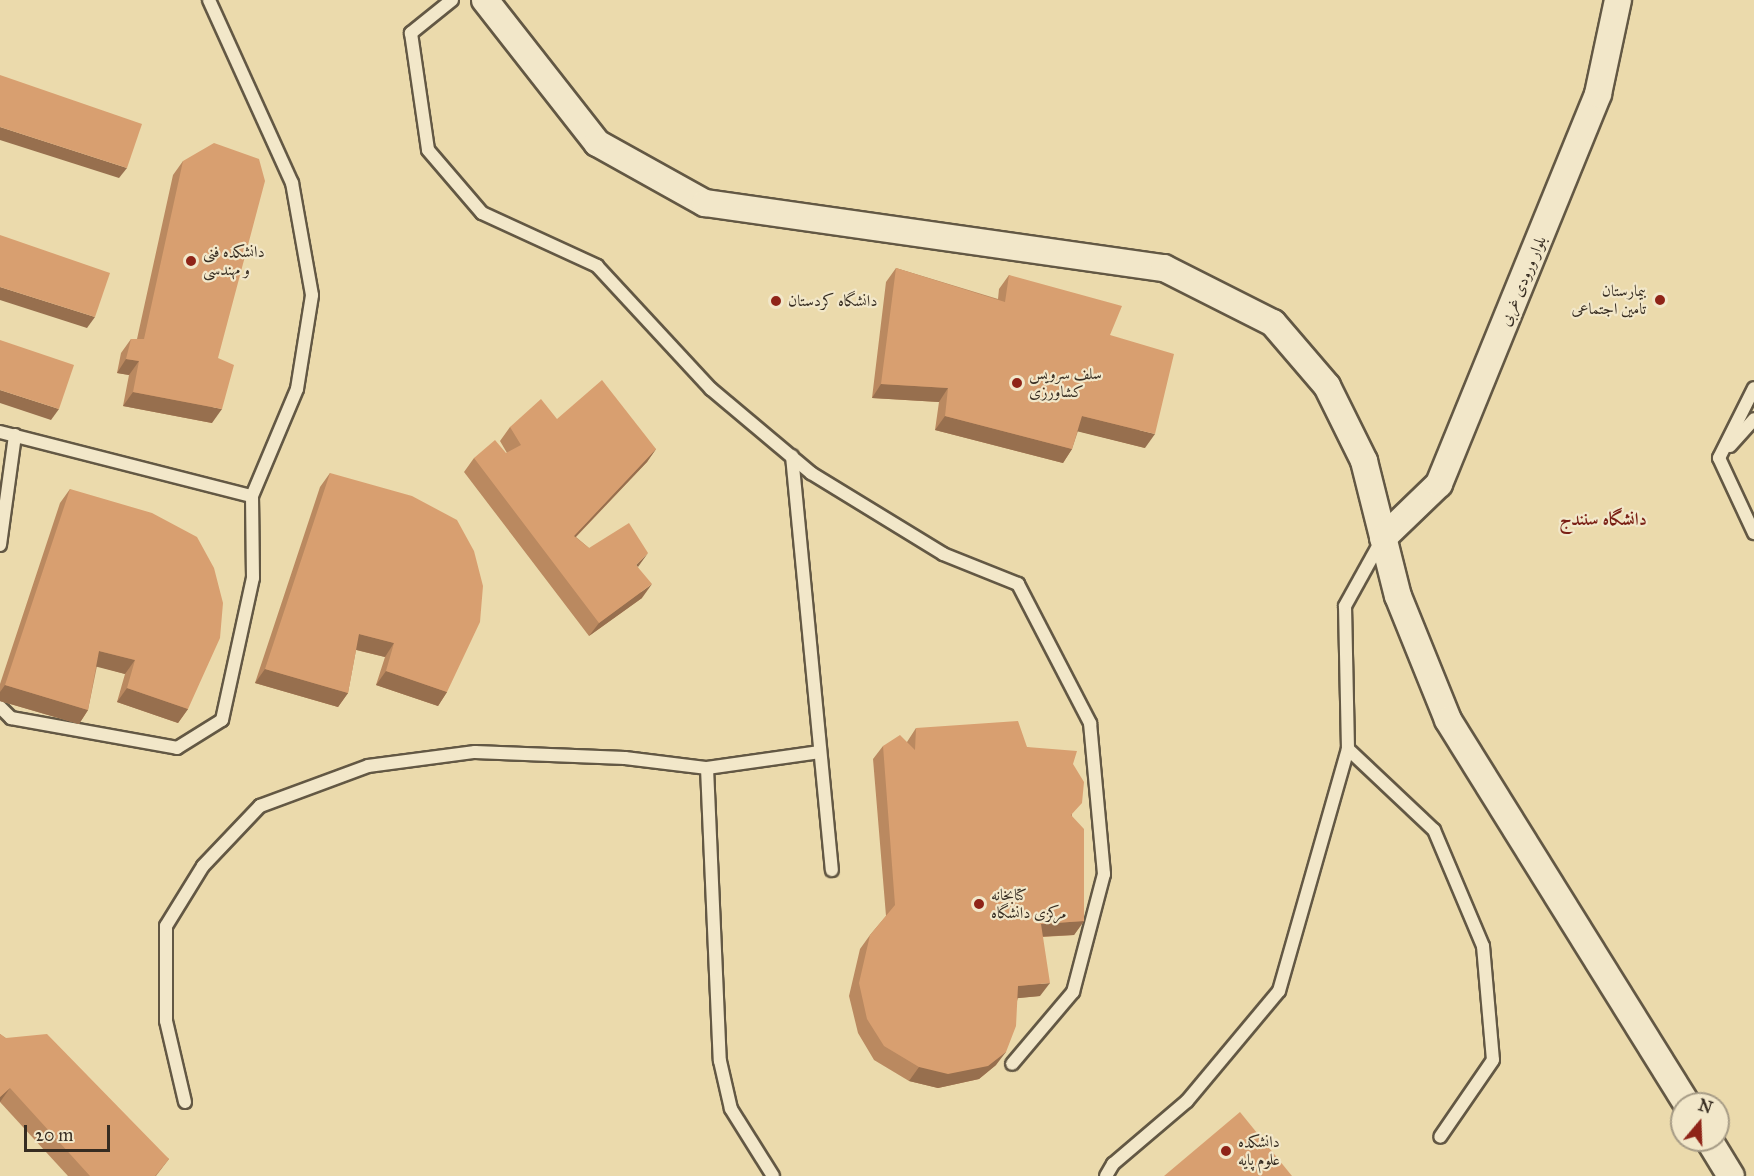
<!DOCTYPE html>
<html>
<head>
<meta charset="utf-8">
<style>
  body { margin:0 }
  #map { position:relative; width:1754px; height:1176px; overflow:hidden; background:#ebdaac; font-family:"IM FELL Great Primer",Amiri,serif }
  div>[style] { position:absolute }
  .roads { filter:drop-shadow(2px 0 #635844) drop-shadow(-2px 0 #635844) drop-shadow(0 2px #635844) drop-shadow(0 -2px #635844) }
  .lane>* { height:12px; margin:-6px; padding:0 6px; transform-origin:6px; border-radius:6px; background:#f2e7c9 }
  .street>* { height:26px; margin:-13px; padding:0 13px; transform-origin:13px; border-radius:13px; background:#f2e7c9 }
  .wall>* { inset:0; background:#ba8960 }
  .shaded-wall>* { inset:0; background:#976f4e }
  .building>* { inset:0; background:#d89f70 }
  .dots>* { width:16px; height:16px; translate:-50% -50%; box-sizing:border-box; border:3px solid #f2e7c9; border-radius:50% }
  span { translate:-50% -50%; white-space:nowrap; text-align:center; line-height:1.15; -webkit-text-stroke:4.5px #f2e7c9; paint-order:stroke }
  .poi-label { font-size:16px; color:#362c21 }
  .left { translate:0 -50%; text-align:left }
  .right { translate:-100% -50%; text-align:right }
  .street-label { font-size:16px; color:#362c21 }
  .neighbourhood-label { font-size:18px; color:#7a1f14; font-weight:700 }
  .north { position:absolute; left:1670px; top:1092px; width:60px; height:60px; box-sizing:border-box; background:#f2e7c9; border:2px solid #a79c86; border-radius:50%; rotate:19deg; font-size:16px; font-weight:700; line-height:24px; text-align:center; color:#362c21 }
  .north::after { content:''; display:block; margin:auto; width:21px; height:27px; background:#8f2418; clip-path:polygon(50% 0,100% 100%,50% 72%,0 100%) }
  .scale { position:absolute; left:24px; top:1125px; width:86px; height:27px; box-sizing:border-box; border:3px solid #362c21; border-top:0; padding-left:8px; font-size:18px; line-height:21px; white-space:nowrap; color:#362c21; -webkit-text-stroke:4px #f2e7c9; paint-order:stroke }
</style>
</head>
<body>
<div id="map">
  <div class="roads">
    <div class="lane">
      <i style="left:452px;top:0;width:53px;rotate:141.2deg"></i>
      <i style="left:411px;top:33px;width:118px;rotate:81.7deg"></i>
      <i style="left:428px;top:150px;width:83px;rotate:49.4deg"></i>
      <i style="left:482px;top:213px;width:127px;rotate:24.7deg"></i>
      <i style="left:597px;top:266px;width:168px;rotate:47.2deg"></i>
      <i style="left:711px;top:389px;width:131px;rotate:40deg"></i>
      <i style="left:811px;top:473px;width:155px;rotate:31.5deg"></i>
      <i style="left:943px;top:554px;width:81px;rotate:21.8deg"></i>
      <i style="left:1018px;top:584px;width:157px;rotate:62.6deg"></i>
      <i style="left:1090px;top:723px;width:152px;rotate:84.7deg"></i>
      <i style="left:1104px;top:874px;width:122px;rotate:104.7deg"></i>
      <i style="left:1073px;top:992px;width:94px;rotate:130.3deg"></i>
      <i style="left:0;top:432px;width:260px;rotate:14.3deg"></i>
      <i style="left:252px;top:496px;width:116px;rotate:-67.2deg"></i>
      <i style="left:297px;top:389px;width:95px;rotate:-80.9deg"></i>
      <i style="left:312px;top:295px;width:114px;rotate:-100.1deg"></i>
      <i style="left:292px;top:183px;width:201px;rotate:-114.4deg"></i>
      <i style="left:1730px;top:446px;width:36px;rotate:-48deg"></i>
      <i style="left:792px;top:456px;width:416px;rotate:84.5deg"></i>
      <i style="left:1719px;top:458px;width:83px;rotate:65deg"></i>
      <i style="left:1719px;top:458px;width:78px;rotate:-63.4deg"></i>
      <i style="left:0;top:545px;width:111px;rotate:-82.2deg"></i>
      <i style="left:0;top:707px;width:16px;rotate:45deg"></i>
      <i style="left:11px;top:718px;width:169px;rotate:10.2deg"></i>
      <i style="left:177px;top:748px;width:53px;rotate:-31.9deg"></i>
      <i style="left:222px;top:720px;width:145px;rotate:-77.7deg"></i>
      <i style="left:253px;top:578px;width:82px;rotate:-90.7deg"></i>
      <i style="left:1348px;top:749px;width:118px;rotate:43.3deg"></i>
      <i style="left:1434px;top:830px;width:126px;rotate:67.1deg"></i>
      <i style="left:1483px;top:946px;width:114px;rotate:85deg"></i>
      <i style="left:1493px;top:1060px;width:93px;rotate:124.5deg"></i>
      <i style="left:707px;top:768px;width:293px;rotate:87.5deg"></i>
      <i style="left:720px;top:1061px;width:49px;rotate:77.1deg"></i>
      <i style="left:731px;top:1109px;width:79px;rotate:57.9deg"></i>
      <i style="left:185px;top:1102px;width:83px;rotate:-103.2deg"></i>
      <i style="left:166px;top:1021px;width:95px;rotate:-90deg"></i>
      <i style="left:166px;top:926px;width:70px;rotate:-58.3deg"></i>
      <i style="left:203px;top:866px;width:83px;rotate:-46.5deg"></i>
      <i style="left:260px;top:806px;width:115px;rotate:-20.3deg"></i>
      <i style="left:368px;top:766px;width:108px;rotate:-7.5deg"></i>
      <i style="left:475px;top:752px;width:150px;rotate:2.3deg"></i>
      <i style="left:625px;top:758px;width:83px;rotate:7deg"></i>
      <i style="left:707px;top:768px;width:114px;rotate:-8.1deg"></i>
      <i style="left:1106px;top:1176px;width:14px;rotate:-60deg"></i>
      <i style="left:1113px;top:1164px;width:97px;rotate:-40.4deg"></i>
      <i style="left:1187px;top:1101px;width:143px;rotate:-50.1deg"></i>
      <i style="left:1279px;top:991px;width:252px;rotate:-74.1deg"></i>
      <i style="left:1348px;top:749px;width:143px;rotate:-91.2deg"></i>
      <i style="left:1345px;top:606px;width:74px;rotate:-61deg"></i>
    </div>
    <div class="street">
      <i style="left:485px;top:0;width:182px;rotate:51.9deg"></i>
      <i style="left:597px;top:143px;width:124px;rotate:29.1deg"></i>
      <i style="left:705px;top:203px;width:464px;rotate:8.1deg"></i>
      <i style="left:1164px;top:268px;width:122px;rotate:26.8deg"></i>
      <i style="left:1273px;top:323px;width:83px;rotate:49.4deg"></i>
      <i style="left:1327px;top:386px;width:84px;rotate:63.7deg"></i>
      <i style="left:1364px;top:461px;width:139px;rotate:75.9deg"></i>
      <i style="left:1398px;top:596px;width:134px;rotate:68deg"></i>
      <i style="left:1448px;top:720px;width:452px;rotate:58.1deg"></i>
      <i style="left:1383px;top:538px;width:78px;rotate:-44deg"></i>
      <i style="left:1439px;top:484px;width:421px;rotate:-67.8deg"></i>
      <i style="left:1598px;top:94px;width:96px;rotate:-78deg"></i>
      <i style="left:1709px;top:1140px;width:42px;rotate:58.6deg"></i>
    </div>
  </div>
  <div class="wall">
    <i style="clip-path:polygon(183px 161px,218px 358px,212px 423px,123px 406px,129px 375px,117px 373px,121px 353px,131px 339px,137px 339px,173px 175px)"></i>
    <i style="clip-path:polygon(896px 268px,998px 299px,999px 289px,1009px 275px,1110px 335px,1145px 448px,1078px 431px,1072px 449px,1063px 463px,935px 430px,939px 402px,872px 398px,886px 282px)"></i>
    <i style="clip-path:polygon(557px 419px,656px 449px,647px 462px,576px 537px,589px 548px,638px 567px,642px 598px,589px 636px,464px 472px,474px 458px,507px 453px,500px 441px,510px 427px)"></i>
    <i style="clip-path:polygon(330px 473px,447px 692px,438px 706px,376px 685px,385px 657px,356px 650px,348px 693px,338px 707px,255px 683px,320px 487px)"></i>
    <i style="clip-path:polygon(70px 489px,188px 709px,178px 723px,117px 702px,125px 674px,97px 666px,88px 710px,79px 724px,0 701px,0 684px,60px 503px)"></i>
    <i style="clip-path:polygon(916px 728px,1027px 747px,1073px 764px,1072px 816px,1084px 921px,1074px 935px,1043px 937px,1040px 996px,1018px 998px,996px 1065px,979px 1079px,938px 1088px,909px 1081px,874px 1060px,858px 1033px,849px 996px,860px 949px,870px 935px,886px 916px,873px 759px,883px 746px,907px 742px)"></i>
    <i style="clip-path:polygon(0 1034px,169px 1159px,156px 1176px,68px 1176px,0 1102px)"></i>
  </div>
  <div class="shaded-wall">
    <i style="clip-path:polygon(0 127px,127px 168px,119px 178px,0 140px)"></i>
    <i style="clip-path:polygon(0 287px,95px 317px,87px 328px,0 300px)"></i>
    <i style="clip-path:polygon(126px 359px,139px 361px,129px 375px,117px 373px)"></i>
    <i style="clip-path:polygon(881px 384px,948px 388px,939px 402px,872px 398px)"></i>
    <i style="clip-path:polygon(0 390px,59px 409px,51px 420px,0 403px)"></i>
    <i style="clip-path:polygon(133px 392px,222px 409px,212px 423px,123px 406px)"></i>
    <i style="clip-path:polygon(945px 416px,1072px 449px,1063px 463px,935px 430px)"></i>
    <i style="clip-path:polygon(1082px 416px,1155px 434px,1145px 448px,1072px 430px)"></i>
    <i style="clip-path:polygon(656px 449px,647px 462px,564px 549px,574px 536px)"></i>
    <i style="clip-path:polygon(648px 553px,638px 567px,636px 565px)"></i>
    <i style="clip-path:polygon(652px 584px,642px 598px,589px 636px,599px 623px)"></i>
    <i style="clip-path:polygon(359px 634px,394px 643px,385px 657px,349px 648px)"></i>
    <i style="clip-path:polygon(99px 651px,135px 660px,125px 674px,90px 665px)"></i>
    <i style="clip-path:polygon(265px 669px,348px 693px,338px 707px,255px 683px)"></i>
    <i style="clip-path:polygon(386px 671px,447px 692px,438px 706px,376px 685px)"></i>
    <i style="clip-path:polygon(5px 685px,88px 710px,79px 724px,0 701px,0 692px)"></i>
    <i style="clip-path:polygon(127px 688px,188px 709px,178px 723px,117px 702px)"></i>
    <i style="clip-path:polygon(1084px 921px,1074px 935px,1032px 937px,1041px 924px)"></i>
    <i style="clip-path:polygon(1050px 983px,1040px 996px,1009px 999px,1018px 986px)"></i>
    <i style="clip-path:polygon(1006px 1052px,996px 1065px,979px 1079px,938px 1088px,909px 1081px,919px 1067px)"></i>
    <i style="clip-path:polygon(10px 1088px,0 1102px,0 1097px)"></i>
  </div>
  <div class="building">
    <i style="clip-path:polygon(0 75px,142px 124px,127px 168px,0 127px)"></i>
    <i style="clip-path:polygon(214px 143px,259px 159px,265px 181px,218px 358px,234px 365px,222px 409px,133px 392px,139px 361px,126px 359px,131px 339px,144px 339px,183px 161px)"></i>
    <i style="clip-path:polygon(0 235px,110px 273px,95px 317px,0 287px)"></i>
    <i style="clip-path:polygon(896px 268px,1005px 302px,1009px 275px,1122px 306px,1110px 335px,1174px 354px,1155px 434px,1082px 416px,1072px 449px,945px 416px,948px 388px,881px 384px)"></i>
    <i style="clip-path:polygon(0 340px,74px 365px,59px 409px,0 390px)"></i>
    <i style="clip-path:polygon(602px 380px,656px 449px,574px 536px,589px 548px,629px 523px,648px 553px,636px 565px,652px 584px,599px 623px,474px 458px,495px 440px,506px 453px,521px 445px,510px 427px,541px 399px,557px 419px)"></i>
    <i style="clip-path:polygon(330px 473px,412px 496px,457px 520px,474px 551px,483px 586px,480px 622px,447px 692px,386px 671px,394px 643px,359px 634px,348px 693px,265px 669px)"></i>
    <i style="clip-path:polygon(70px 489px,152px 513px,197px 537px,214px 568px,223px 603px,220px 638px,188px 709px,127px 688px,135px 660px,99px 651px,88px 710px,5px 685px)"></i>
    <i style="clip-path:polygon(1018px 721px,1027px 747px,1077px 751px,1073px 764px,1084px 782px,1082px 803px,1071px 815px,1084px 829px,1084px 921px,1041px 924px,1050px 983px,1018px 986px,1016px 1026px,1006px 1052px,988px 1066px,948px 1074px,919px 1067px,884px 1046px,867px 1019px,859px 983px,870px 935px,895px 905px,883px 746px,900px 735px,915px 750px,916px 728px)"></i>
    <i style="clip-path:polygon(0 1034px,6px 1038px,47px 1034px,169px 1159px,155px 1176px,90px 1176px,10px 1088px,0 1097px)"></i>
    <i style="clip-path:polygon(1240px 1112px,1292px 1176px,1164px 1176px)"></i>
  </div>
  <div class="dots">
    <i style="left:191px;top:261px;background:#8f2418"></i>
    <i style="left:1660px;top:300px;background:#8f2418"></i>
    <i style="left:776px;top:301px;background:#8f2418"></i>
    <i style="left:1017px;top:383px;background:#8f2418"></i>
    <i style="left:979px;top:904px;background:#8f2418"></i>
    <i style="left:1226px;top:1151px;background:#8f2418"></i>
  </div>
  <div class="poi-label">
    <span class="left" style="left:203px;top:261px">دانشکده فنی<br>و مهندسی</span>
    <span class="right" style="left:1646px;top:300px">بیمارستان<br>تامین اجتماعی</span>
    <span class="left" style="left:788px;top:301px">دانشگاه کردستان</span>
    <span class="left" style="left:1029px;top:383px">سلف سرویس<br>کشاورزی</span>
    <span class="left" style="left:991px;top:904px">کتابخانه<br>مرکزی دانشگاه</span>
    <span class="left" style="left:1238px;top:1151px">دانشکده<br>علوم پایه</span>
  </div>
  <div class="street-label">
    <span style="left:1523px;top:281px;rotate:-67deg">بلوار ورودی غربی</span>
  </div>
  <div class="neighbourhood-label">
    <span style="left:1603px;top:519px">دانشگاه سنندج</span>
  </div>
  <div class="north">N</div>
  <div class="scale">20 m</div>
</div>
</body>
</html>
